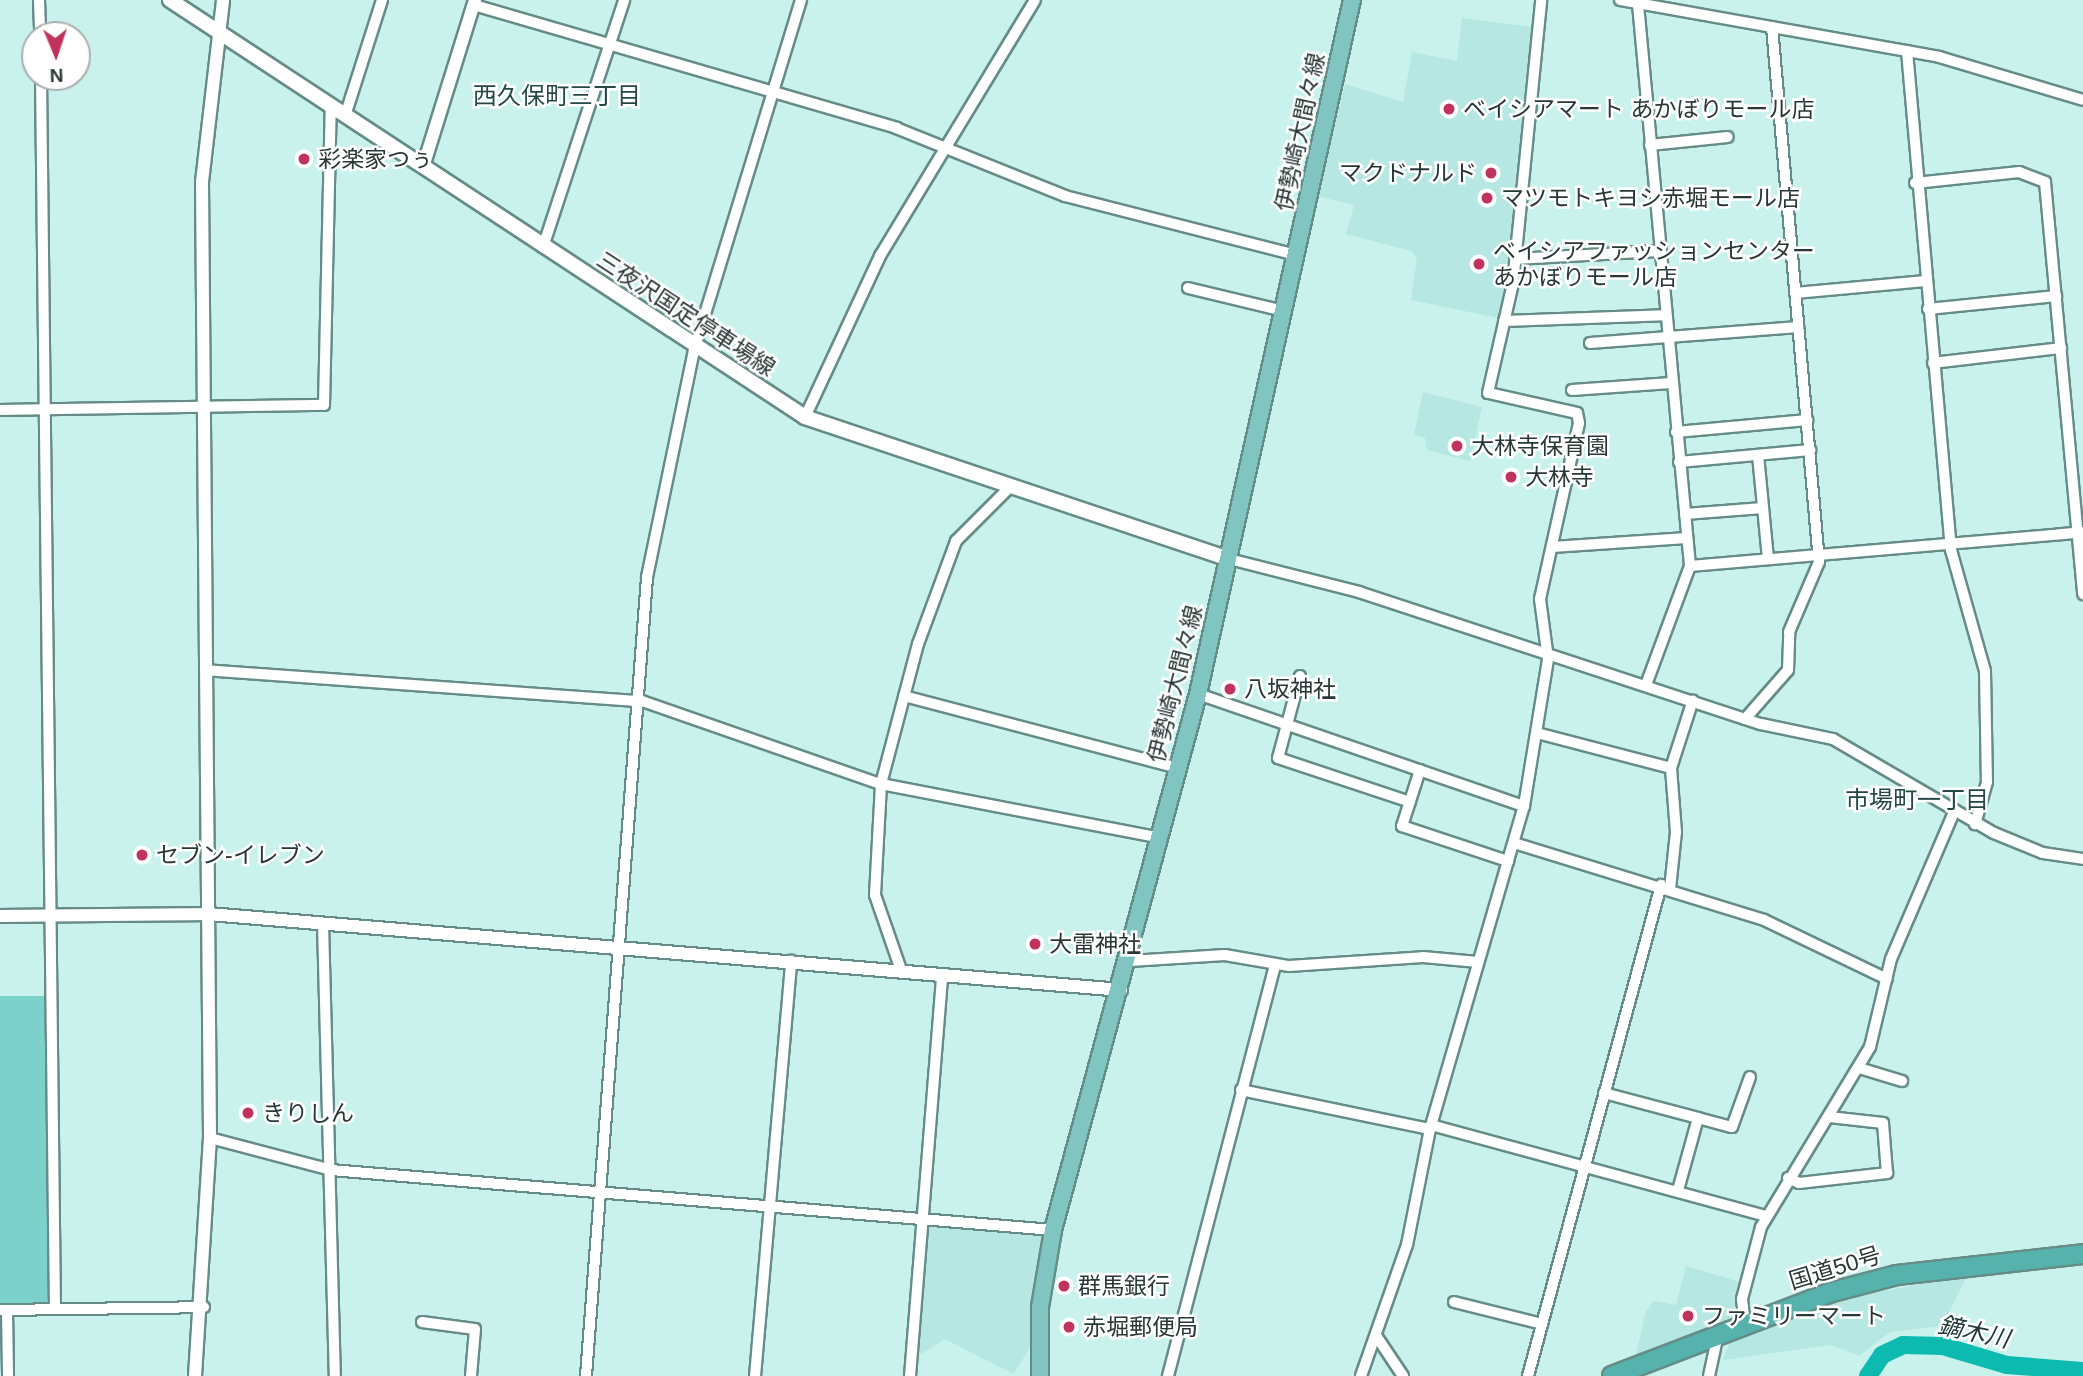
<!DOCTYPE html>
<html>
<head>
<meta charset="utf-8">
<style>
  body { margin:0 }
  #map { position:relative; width:2083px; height:1376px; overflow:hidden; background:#c9f2ed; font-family:Helvetica,"Noto Sans JP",sans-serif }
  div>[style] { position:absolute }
  .built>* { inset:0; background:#b6e7e2 }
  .green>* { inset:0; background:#7cd1ca }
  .river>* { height:18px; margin:-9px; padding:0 9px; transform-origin:9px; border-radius:9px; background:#0dbab0 }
  .roads { filter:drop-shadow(2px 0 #668c88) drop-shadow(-2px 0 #668c88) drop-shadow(0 2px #668c88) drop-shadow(0 -2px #668c88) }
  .minor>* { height:10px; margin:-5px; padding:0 5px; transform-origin:5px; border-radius:5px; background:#fff }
  .tertiary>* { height:12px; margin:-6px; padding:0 6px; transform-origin:6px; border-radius:6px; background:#fff }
  .secondary>* { height:14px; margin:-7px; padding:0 7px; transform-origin:7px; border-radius:7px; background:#fff }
  .primary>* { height:16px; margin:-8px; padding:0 8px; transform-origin:8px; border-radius:8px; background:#80c5c1 }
  .trunk>* { height:18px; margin:-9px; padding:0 9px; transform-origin:9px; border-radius:9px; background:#56b2ac }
  .dots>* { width:19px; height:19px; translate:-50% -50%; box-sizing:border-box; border:4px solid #fff; border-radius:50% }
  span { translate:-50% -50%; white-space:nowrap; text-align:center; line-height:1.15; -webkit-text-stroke:5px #fff; paint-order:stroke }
  .poi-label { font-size:23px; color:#283836 }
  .left { translate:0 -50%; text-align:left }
  .right { translate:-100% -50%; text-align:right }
  .street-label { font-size:23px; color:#283836 }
  .neighbourhood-label { font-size:24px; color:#244845 }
  .water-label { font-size:24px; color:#213937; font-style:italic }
  .north { position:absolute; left:21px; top:21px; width:70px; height:70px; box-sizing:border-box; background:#fff; border:2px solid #a9afaf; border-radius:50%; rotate:178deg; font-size:19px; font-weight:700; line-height:28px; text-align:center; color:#283836 }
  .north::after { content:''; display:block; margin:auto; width:24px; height:32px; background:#c1325c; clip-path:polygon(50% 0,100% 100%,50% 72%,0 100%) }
</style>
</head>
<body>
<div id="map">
  <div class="built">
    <i style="clip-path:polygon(1462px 18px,1535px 27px,1511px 256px,1498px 318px,1411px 300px,1417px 258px,1411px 251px,1346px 234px,1354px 205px,1317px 196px,1345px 84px,1403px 102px,1412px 52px,1457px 61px)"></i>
    <i style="clip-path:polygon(1423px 392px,1482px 407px,1470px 461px,1427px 450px,1425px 438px,1414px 435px)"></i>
    <i style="clip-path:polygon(928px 1224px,1039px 1234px,1044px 1242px,1030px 1348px,1013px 1374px,945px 1339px,915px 1358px)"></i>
    <i style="clip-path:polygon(1686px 1266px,1740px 1282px,1731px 1321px,1635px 1359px,1646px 1311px,1654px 1301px,1676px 1305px)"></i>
    <i style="clip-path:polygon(1967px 1276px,1942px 1326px,1890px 1332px,1859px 1356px,1831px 1345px,1723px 1360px,1732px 1337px,1832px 1300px)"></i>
  </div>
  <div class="green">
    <i style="clip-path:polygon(0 996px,46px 996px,50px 1299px,42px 1305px,0 1305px)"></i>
  </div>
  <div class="river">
    <i style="left:1868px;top:1376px;width:25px;rotate:-56deg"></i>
    <i style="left:1882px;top:1355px;width:23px;rotate:-25deg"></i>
    <i style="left:1903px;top:1345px;width:40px;rotate:1.4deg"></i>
    <i style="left:1943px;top:1346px;width:67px;rotate:16.5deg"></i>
    <i style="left:2007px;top:1365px;width:76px;rotate:4.5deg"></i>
  </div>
  <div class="roads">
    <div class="minor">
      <i style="left:39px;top:0;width:35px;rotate:88deg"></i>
      <i style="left:1620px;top:0;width:324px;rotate:10.1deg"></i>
      <i style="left:1939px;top:57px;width:150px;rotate:16.6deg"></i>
      <i style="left:1638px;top:4px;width:564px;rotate:84.71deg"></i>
      <i style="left:1690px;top:566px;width:124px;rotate:110.3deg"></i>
      <i style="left:474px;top:5px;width:440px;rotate:16.2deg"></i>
      <i style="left:896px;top:128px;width:182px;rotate:21.9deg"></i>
      <i style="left:1065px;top:196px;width:238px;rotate:14.3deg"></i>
      <i style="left:1907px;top:51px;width:501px;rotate:84.96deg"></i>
      <i style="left:1951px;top:550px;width:126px;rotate:74.3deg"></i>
      <i style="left:1985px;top:671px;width:111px;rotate:89deg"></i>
      <i style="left:1987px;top:782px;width:44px;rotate:105.9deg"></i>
      <i style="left:41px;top:77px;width:1232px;rotate:89.35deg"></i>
      <i style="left:345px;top:116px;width:122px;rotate:-72.3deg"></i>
      <i style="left:1650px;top:145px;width:78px;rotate:-5.9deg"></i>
      <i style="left:1915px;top:183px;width:105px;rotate:-6deg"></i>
      <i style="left:2019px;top:172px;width:28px;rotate:21deg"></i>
      <i style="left:2045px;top:182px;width:414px;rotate:84.7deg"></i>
      <i style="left:543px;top:247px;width:260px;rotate:-71.8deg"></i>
      <i style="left:1515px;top:259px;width:143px;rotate:-3.2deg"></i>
      <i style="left:1188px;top:288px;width:99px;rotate:13.5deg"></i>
      <i style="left:1795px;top:293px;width:131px;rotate:-5.3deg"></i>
      <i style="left:1928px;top:309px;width:129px;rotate:-5.8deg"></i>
      <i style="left:1504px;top:321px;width:160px;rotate:-2.1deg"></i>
      <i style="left:1590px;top:343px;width:209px;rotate:-4.4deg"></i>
      <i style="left:1933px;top:363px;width:129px;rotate:-6.7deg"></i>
      <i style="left:1572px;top:390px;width:99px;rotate:-4deg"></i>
      <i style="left:0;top:410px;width:324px;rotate:-0.9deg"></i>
      <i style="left:324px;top:405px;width:299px;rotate:-88.7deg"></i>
      <i style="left:805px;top:417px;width:178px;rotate:-65deg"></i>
      <i style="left:880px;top:256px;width:299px;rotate:-58.8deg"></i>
      <i style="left:1676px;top:432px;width:132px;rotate:-5.2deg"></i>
      <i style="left:1758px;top:455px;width:104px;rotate:84.5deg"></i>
      <i style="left:1679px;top:462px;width:132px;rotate:-5.2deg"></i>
      <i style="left:1685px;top:514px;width:78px;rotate:-4.4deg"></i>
      <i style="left:1552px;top:547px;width:135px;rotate:-3.8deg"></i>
      <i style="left:1229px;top:559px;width:134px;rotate:14.2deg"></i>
      <i style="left:1359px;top:592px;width:423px;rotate:18.2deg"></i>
      <i style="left:1761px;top:724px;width:74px;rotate:11.8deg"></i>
      <i style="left:1833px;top:739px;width:186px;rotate:30.3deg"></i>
      <i style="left:1994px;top:833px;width:53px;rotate:22.2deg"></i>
      <i style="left:2043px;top:853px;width:40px;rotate:8.5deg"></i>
      <i style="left:1690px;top:566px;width:394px;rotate:-4.9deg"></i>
      <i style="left:205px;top:670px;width:438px;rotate:4.1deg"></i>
      <i style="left:642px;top:701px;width:253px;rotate:19.2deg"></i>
      <i style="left:881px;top:784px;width:285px;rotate:10.9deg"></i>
      <i style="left:1300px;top:676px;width:85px;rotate:105deg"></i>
      <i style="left:1278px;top:758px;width:139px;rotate:18.4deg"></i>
      <i style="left:1198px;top:694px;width:345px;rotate:19deg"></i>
      <i style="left:904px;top:696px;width:283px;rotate:14.7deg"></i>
      <i style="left:1745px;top:719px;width:65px;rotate:-48.7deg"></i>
      <i style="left:1788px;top:670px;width:38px;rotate:-88deg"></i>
      <i style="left:1789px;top:632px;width:76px;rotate:-66.8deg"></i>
      <i style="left:1819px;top:562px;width:537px;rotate:-95.02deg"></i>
      <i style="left:1537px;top:733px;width:138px;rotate:14.6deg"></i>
      <i style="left:1420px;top:770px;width:59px;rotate:107.8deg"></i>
      <i style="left:1402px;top:826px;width:112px;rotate:18.3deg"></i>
      <i style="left:1514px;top:843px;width:262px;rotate:17.1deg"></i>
      <i style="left:1764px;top:920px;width:136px;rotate:25.6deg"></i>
      <i style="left:1670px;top:889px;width:57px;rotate:-84deg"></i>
      <i style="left:1676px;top:832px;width:64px;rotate:-94.5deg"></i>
      <i style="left:1671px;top:768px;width:71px;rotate:-72.1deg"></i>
      <i style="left:323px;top:924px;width:452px;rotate:88.5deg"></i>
      <i style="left:1130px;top:961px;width:95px;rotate:-3.6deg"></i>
      <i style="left:1225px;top:955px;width:65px;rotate:9.8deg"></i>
      <i style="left:1289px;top:966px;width:134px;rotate:-3.8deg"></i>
      <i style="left:1423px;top:957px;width:55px;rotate:5.2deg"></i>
      <i style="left:901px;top:970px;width:79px;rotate:-109.1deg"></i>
      <i style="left:875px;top:895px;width:111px;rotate:-86.9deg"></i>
      <i style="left:881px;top:784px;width:145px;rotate:-75.2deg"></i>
      <i style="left:918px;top:644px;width:110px;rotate:-69.7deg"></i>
      <i style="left:956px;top:541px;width:76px;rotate:-45deg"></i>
      <i style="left:1859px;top:1068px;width:45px;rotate:16.8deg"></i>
      <i style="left:1241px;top:1090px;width:193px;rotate:11.7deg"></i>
      <i style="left:1604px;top:1093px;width:97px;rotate:14.9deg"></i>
      <i style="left:1698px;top:1118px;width:75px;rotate:105.5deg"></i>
      <i style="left:1698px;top:1118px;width:35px;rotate:15deg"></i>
      <i style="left:1732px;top:1127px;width:53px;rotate:-70.2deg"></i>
      <i style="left:1431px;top:1125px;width:347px;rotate:15.2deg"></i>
      <i style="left:210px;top:1138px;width:125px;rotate:14.8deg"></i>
      <i style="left:331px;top:1170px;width:724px;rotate:4.75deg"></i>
      <i style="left:1788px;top:1178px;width:12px;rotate:24deg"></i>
      <i style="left:1799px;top:1183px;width:89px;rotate:-6.5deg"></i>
      <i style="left:1887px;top:1173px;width:50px;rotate:-94.6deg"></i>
      <i style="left:1883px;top:1123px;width:54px;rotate:-173.7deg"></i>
      <i style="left:1454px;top:1302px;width:91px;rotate:14deg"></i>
      <i style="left:0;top:1310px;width:204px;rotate:-0.8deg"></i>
      <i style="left:7px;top:1310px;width:66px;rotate:89.1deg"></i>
      <i style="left:422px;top:1322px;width:53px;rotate:7.5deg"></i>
      <i style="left:475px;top:1329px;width:47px;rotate:94.9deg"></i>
      <i style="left:1745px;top:1324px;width:25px;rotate:-97deg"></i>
      <i style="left:1742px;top:1299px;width:74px;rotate:-75.2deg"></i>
      <i style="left:1761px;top:1227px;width:210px;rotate:-58.8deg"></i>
      <i style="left:1870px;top:1047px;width:90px;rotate:-76.6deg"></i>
      <i style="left:1891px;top:959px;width:162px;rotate:-66.8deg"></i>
      <i style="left:1377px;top:1337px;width:47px;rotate:56.3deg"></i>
      <i style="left:586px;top:1376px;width:801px;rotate:-85.63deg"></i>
      <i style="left:647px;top:577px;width:232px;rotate:-78.3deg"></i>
      <i style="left:694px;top:350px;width:366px;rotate:-73deg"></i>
      <i style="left:755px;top:1376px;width:417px;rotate:-85deg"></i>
      <i style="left:910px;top:1376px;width:402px;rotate:-85.4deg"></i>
      <i style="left:1168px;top:1376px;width:425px;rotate:-75.4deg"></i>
      <i style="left:1361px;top:1376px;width:139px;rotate:-70.7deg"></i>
      <i style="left:1407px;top:1245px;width:118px;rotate:-78.8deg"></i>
      <i style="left:1430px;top:1129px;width:336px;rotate:-73.8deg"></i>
      <i style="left:1524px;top:806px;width:149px;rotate:-80.7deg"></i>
      <i style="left:1548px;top:659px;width:61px;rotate:-97.6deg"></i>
      <i style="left:1540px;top:599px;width:180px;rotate:-77.5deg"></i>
      <i style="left:1579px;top:423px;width:10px;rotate:-101deg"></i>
      <i style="left:1577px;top:413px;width:91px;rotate:-167.3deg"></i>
      <i style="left:1488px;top:393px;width:113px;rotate:-77.2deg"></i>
      <i style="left:1513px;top:283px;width:284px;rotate:-84.3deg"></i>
      <i style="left:1528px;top:1376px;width:509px;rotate:-74.84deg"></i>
      <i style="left:1709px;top:1376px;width:43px;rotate:-77.9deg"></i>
    </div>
    <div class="tertiary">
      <i style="left:423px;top:167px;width:175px;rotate:-72.7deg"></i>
      <i style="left:0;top:916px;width:209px;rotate:-0.5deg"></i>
      <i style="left:209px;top:914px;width:915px;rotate:4.76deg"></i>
      <i style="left:195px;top:1376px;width:238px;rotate:-86.4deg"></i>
      <i style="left:210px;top:1138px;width:956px;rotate:-90.48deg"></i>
      <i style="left:202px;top:182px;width:183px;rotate:-83.4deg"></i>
    </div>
    <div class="secondary">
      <i style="left:170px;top:0;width:760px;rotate:33.29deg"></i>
      <i style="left:805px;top:417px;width:447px;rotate:18.5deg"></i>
    </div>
    <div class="primary">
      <i style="left:1040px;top:1376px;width:69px;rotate:-90deg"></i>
      <i style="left:1040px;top:1307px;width:78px;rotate:-80.4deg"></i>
      <i style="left:1053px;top:1230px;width:555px;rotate:-74.86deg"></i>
      <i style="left:1198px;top:694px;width:711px;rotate:-77.49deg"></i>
    </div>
    <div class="trunk">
      <i style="left:1612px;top:1376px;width:235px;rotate:-20.9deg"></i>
      <i style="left:1832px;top:1292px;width:67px;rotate:-14.7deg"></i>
      <i style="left:1897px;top:1275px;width:187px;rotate:-6.4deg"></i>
    </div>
  </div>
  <div class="dots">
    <i style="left:1449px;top:109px;background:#c1325c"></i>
    <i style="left:304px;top:159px;background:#c1325c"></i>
    <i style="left:1491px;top:173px;background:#c1325c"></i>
    <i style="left:1487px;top:198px;background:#c1325c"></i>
    <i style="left:1479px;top:264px;background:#c1325c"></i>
    <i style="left:1457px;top:446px;background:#c1325c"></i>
    <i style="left:1511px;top:477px;background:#c1325c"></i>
    <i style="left:1230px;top:689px;background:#c1325c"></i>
    <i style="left:142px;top:855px;background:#c1325c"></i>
    <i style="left:1035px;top:944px;background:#c1325c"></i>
    <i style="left:248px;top:1113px;background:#c1325c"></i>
    <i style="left:1064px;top:1286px;background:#c1325c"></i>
    <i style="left:1688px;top:1316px;background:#c1325c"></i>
    <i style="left:1069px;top:1327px;background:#c1325c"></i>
  </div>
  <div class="poi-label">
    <span class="left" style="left:1463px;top:109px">ベイシアマート あかぼりモール店</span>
    <span class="left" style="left:318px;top:159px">彩楽家つぅ</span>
    <span class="right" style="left:1477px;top:173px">マクドナルド</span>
    <span class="left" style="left:1501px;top:198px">マツモトキヨシ赤堀モール店</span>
    <span class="left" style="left:1493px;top:264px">ベイシアファッションセンター<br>あかぼりモール店</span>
    <span class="left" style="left:1471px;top:446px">大林寺保育園</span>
    <span class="left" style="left:1525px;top:477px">大林寺</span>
    <span class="left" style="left:1244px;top:689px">八坂神社</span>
    <span class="left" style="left:156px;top:855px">セブン-イレブン</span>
    <span class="left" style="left:1049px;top:944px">大雷神社</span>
    <span class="left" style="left:262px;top:1113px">きりしん</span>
    <span class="left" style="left:1078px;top:1286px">群馬銀行</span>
    <span class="left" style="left:1702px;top:1316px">ファミリーマート</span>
    <span class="left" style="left:1083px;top:1327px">赤堀郵便局</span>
  </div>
  <div class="street-label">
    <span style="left:1300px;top:132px;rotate:-78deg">伊勢崎大間々線</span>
    <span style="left:686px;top:314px;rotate:33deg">三夜沢国定停車場線</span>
    <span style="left:1175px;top:684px;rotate:-76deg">伊勢崎大間々線</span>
    <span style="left:1835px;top:1268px;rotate:-17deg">国道50号</span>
  </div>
  <div class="neighbourhood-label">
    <span style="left:557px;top:96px">西久保町三丁目</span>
    <span style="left:1917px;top:800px">市場町一丁目</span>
  </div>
  <div class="water-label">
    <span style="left:1974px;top:1332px;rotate:12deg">鏑木川</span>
  </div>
  <div class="north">N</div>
</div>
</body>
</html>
